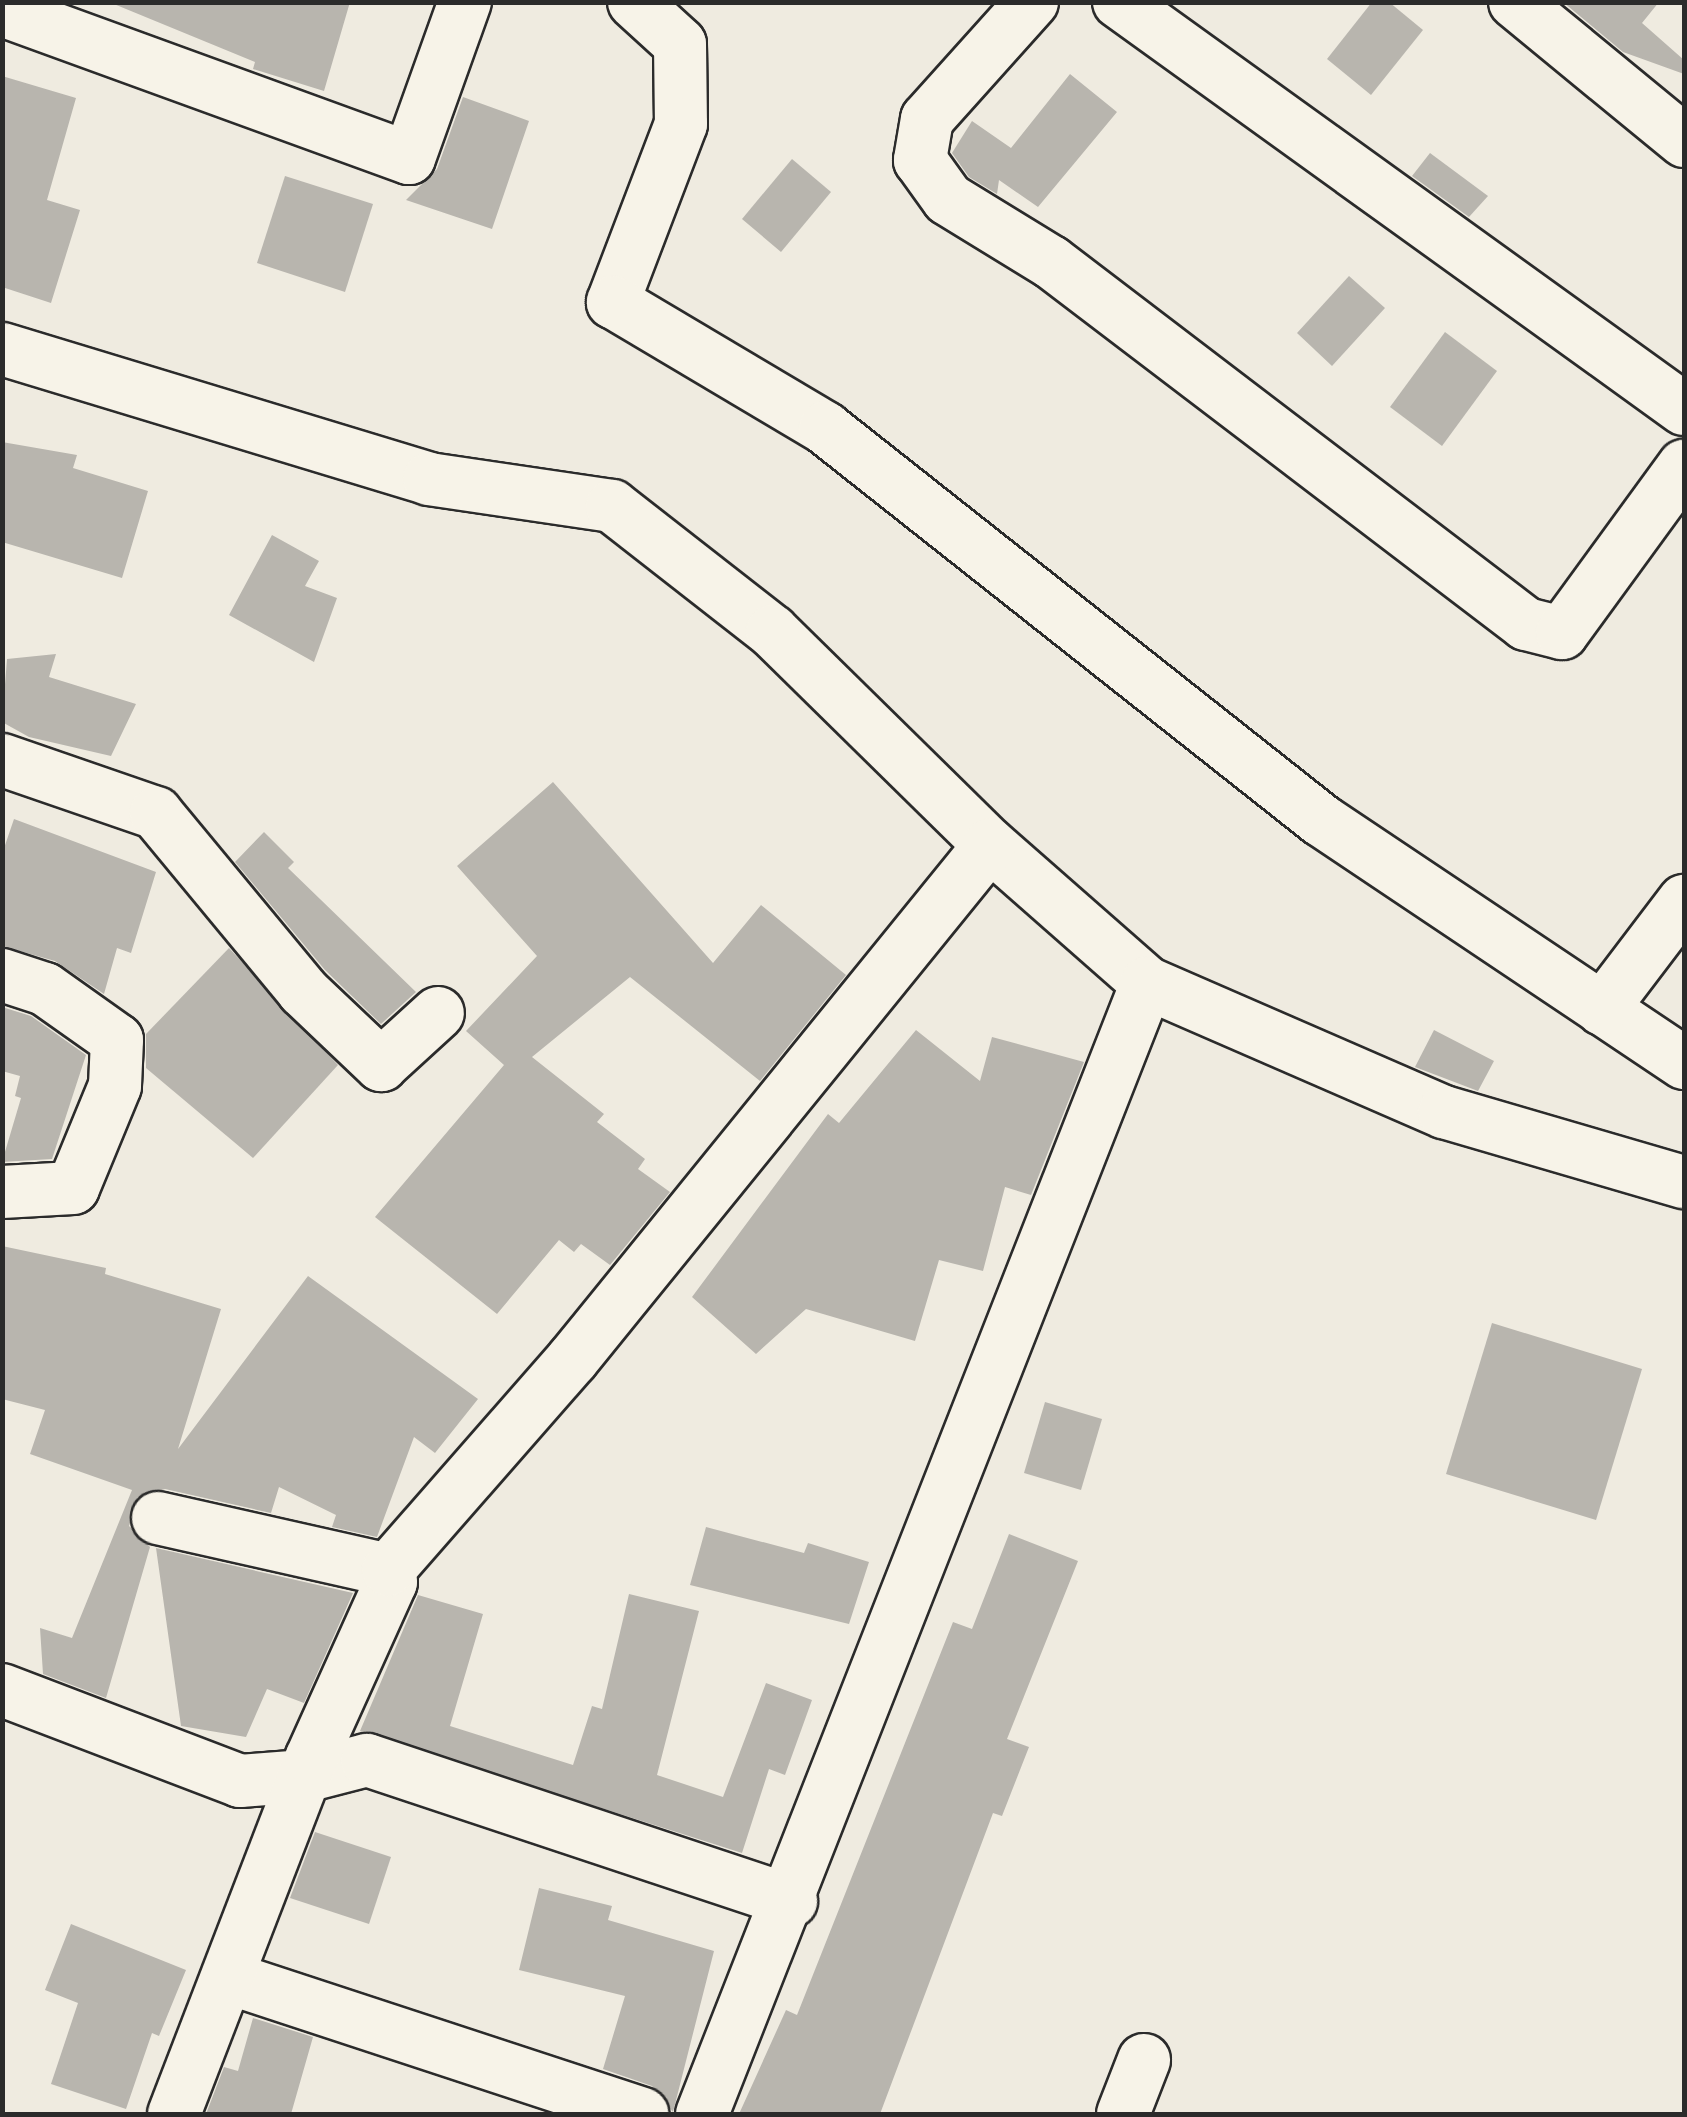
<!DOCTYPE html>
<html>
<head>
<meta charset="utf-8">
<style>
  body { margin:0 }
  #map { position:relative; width:1687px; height:2117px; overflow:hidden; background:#efebe0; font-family:"Shantell Sans",sans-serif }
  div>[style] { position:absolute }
  .building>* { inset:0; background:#b8b5ae }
  .roads { filter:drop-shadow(2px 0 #2b2b2b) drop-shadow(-2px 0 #2b2b2b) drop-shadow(0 2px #2b2b2b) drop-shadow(0 -2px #2b2b2b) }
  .minor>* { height:52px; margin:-26px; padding:0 26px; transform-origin:26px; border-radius:26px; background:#f7f3e8 }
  span { translate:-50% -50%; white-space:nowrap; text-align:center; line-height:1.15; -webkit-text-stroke:10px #f7f3e8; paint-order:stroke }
  .frame { position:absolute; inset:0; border:5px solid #2b2b2b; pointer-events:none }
</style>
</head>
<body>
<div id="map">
  <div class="building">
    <i style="clip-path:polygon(109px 2px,350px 2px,324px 91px,253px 69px,255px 62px)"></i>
    <i style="clip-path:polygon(1372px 2px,1389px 2px,1423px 30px,1371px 95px,1327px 59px)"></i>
    <i style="clip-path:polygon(1563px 2px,1659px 2px,1642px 23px,1684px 60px,1684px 74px,1623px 52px)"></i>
    <i style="clip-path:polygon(1070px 74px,1117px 112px,1038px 207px,999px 180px,997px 194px,969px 177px,952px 153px,972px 121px,1011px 148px)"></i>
    <i style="clip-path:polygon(2px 76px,76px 98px,47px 200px,80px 210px,51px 303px,2px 287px)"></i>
    <i style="clip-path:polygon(463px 97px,529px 121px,492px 229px,406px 200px,437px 169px)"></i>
    <i style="clip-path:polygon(1430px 153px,1488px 196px,1469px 217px,1412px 176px)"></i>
    <i style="clip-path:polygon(792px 159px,831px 192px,781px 252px,742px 219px)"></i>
    <i style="clip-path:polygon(285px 176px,373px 204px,345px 292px,257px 263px)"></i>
    <i style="clip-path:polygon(1349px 276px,1385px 308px,1332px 366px,1297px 333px)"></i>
    <i style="clip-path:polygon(1445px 332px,1497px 371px,1442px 446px,1390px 407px)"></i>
    <i style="clip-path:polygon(2px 442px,77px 455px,73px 468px,148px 491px,122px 578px,2px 542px)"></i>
    <i style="clip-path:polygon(272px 535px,319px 561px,305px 586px,337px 598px,314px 662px,229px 615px)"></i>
    <i style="clip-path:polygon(56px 654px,49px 677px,136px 704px,111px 756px,29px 737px,2px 722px,7px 659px)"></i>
    <i style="clip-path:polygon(553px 782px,713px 963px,761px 905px,846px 975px,760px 1081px,630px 977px,532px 1057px,604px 1114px,597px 1122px,645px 1159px,638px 1169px,670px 1192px,610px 1265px,581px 1244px,574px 1252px,559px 1240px,497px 1314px,375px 1217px,504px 1065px,466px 1031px,537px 956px,457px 866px)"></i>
    <i style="clip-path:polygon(14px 819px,156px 872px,131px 953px,117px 948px,104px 994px,55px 961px,2px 946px,2px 854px)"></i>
    <i style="clip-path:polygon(264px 832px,294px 862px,288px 868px,416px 992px,381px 1024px,325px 970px,235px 862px)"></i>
    <i style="clip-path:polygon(229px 948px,338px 1065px,253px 1158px,146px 1068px,146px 1034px)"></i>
    <i style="clip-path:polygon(2px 1007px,31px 1016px,86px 1055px,52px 1159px,2px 1162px,21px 1098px,15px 1096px,20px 1076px,2px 1071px)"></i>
    <i style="clip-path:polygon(916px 1030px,980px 1081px,992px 1037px,1084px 1062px,1031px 1195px,1005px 1187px,983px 1271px,939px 1260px,915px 1341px,806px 1309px,756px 1354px,692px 1297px,828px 1114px,839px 1123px)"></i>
    <i style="clip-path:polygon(1434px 1030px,1494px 1061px,1478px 1091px,1415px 1067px)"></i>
    <i style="clip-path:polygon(2px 1246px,106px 1268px,105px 1274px,221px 1309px,178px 1449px,308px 1276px,478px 1399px,435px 1453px,414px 1437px,377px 1537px,332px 1527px,336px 1515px,279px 1487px,271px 1513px,165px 1489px,137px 1497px,129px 1526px,150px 1547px,106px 1698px,43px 1674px,40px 1628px,72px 1638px,132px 1490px,30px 1454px,45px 1410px,2px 1399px)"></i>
    <i style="clip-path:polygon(1492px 1323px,1642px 1369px,1596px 1520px,1446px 1474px)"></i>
    <i style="clip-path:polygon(1045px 1402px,1102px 1419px,1081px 1490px,1024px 1473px)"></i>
    <i style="clip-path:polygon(706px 1527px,804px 1553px,808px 1543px,869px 1562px,849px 1624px,690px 1585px)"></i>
    <i style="clip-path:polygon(1009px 1534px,1078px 1561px,1007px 1739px,1029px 1747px,1002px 1816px,993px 1813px,880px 2114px,739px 2114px,786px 2010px,797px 2015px,953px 1622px,972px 1629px)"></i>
    <i style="clip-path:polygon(156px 1548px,353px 1593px,304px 1703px,267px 1689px,246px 1737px,181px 1726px)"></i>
    <i style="clip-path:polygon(629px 1594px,699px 1611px,657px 1775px,723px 1797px,766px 1683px,812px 1700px,785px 1775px,769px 1769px,742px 1853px,360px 1731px,418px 1595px,483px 1614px,450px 1726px,573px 1765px,592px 1706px,602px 1709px)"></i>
    <i style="clip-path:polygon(315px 1832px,391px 1857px,369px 1924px,290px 1898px)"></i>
    <i style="clip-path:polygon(539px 1888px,612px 1906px,608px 1920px,714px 1951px,673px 2112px,652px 2086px,603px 2069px,625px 1996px,519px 1970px)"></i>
    <i style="clip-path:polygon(71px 1924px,186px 1970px,159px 2036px,152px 2033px,126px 2109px,51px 2084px,78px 2003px,45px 1990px)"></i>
    <i style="clip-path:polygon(253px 2018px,313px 2037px,291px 2114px,206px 2114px,224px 2067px,238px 2071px)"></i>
  </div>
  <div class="roads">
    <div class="minor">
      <i style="left:634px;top:2px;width:62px;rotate:42.4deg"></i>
      <i style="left:680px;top:44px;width:80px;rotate:89.3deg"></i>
      <i style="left:681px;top:124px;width:191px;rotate:110.9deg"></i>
      <i style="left:613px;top:302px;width:247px;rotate:30.7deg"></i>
      <i style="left:825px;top:428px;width:632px;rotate:38.32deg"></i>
      <i style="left:1321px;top:820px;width:437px;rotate:33.8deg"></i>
      <i style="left:1032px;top:2px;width:157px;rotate:131.9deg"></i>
      <i style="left:927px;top:119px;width:42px;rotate:99.7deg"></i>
      <i style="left:920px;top:160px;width:48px;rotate:54.3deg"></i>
      <i style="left:948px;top:199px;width:121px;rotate:31.5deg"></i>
      <i style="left:1051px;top:262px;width:597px;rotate:37.31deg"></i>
      <i style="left:1526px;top:624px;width:37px;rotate:14deg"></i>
      <i style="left:1562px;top:633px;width:207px;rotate:-53.9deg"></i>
      <i style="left:1119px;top:2px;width:696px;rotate:35.77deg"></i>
      <i style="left:1515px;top:2px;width:219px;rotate:39.4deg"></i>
      <i style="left:2px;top:10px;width:433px;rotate:20deg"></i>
      <i style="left:409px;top:158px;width:166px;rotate:-70.3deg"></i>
      <i style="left:2px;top:349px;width:446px;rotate:16.9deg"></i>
      <i style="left:429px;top:479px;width:185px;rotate:8.4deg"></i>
      <i style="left:612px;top:506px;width:203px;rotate:38deg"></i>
      <i style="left:772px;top:631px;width:305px;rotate:44.5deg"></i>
      <i style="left:990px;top:845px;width:209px;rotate:41.3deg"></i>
      <i style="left:1147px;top:983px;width:324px;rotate:23.5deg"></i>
      <i style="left:1444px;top:1112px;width:250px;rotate:16.3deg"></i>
      <i style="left:2px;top:760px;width:163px;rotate:19deg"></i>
      <i style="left:156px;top:813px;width:231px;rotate:50.4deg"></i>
      <i style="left:303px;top:991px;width:108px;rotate:43.5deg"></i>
      <i style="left:381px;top:1065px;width:77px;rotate:-42.4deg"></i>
      <i style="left:2px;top:975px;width:45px;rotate:18deg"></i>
      <i style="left:45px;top:989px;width:88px;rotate:35.3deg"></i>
      <i style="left:117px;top:1040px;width:46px;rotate:92.5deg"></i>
      <i style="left:115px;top:1086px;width:110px;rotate:112.4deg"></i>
      <i style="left:73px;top:1188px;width:71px;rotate:176.8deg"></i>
      <i style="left:1602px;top:1009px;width:136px;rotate:-52.8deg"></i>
      <i style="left:158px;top:1518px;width:236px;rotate:12.7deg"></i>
      <i style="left:2px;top:1690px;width:255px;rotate:20.9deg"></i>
      <i style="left:240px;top:1781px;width:65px;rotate:-4.4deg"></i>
      <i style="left:305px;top:1776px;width:64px;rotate:-14.5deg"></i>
      <i style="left:367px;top:1760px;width:447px;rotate:18.4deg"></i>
      <i style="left:232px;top:1979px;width:432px;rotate:18.2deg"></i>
      <i style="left:174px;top:2114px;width:381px;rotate:-68.9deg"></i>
      <i style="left:311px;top:1759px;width:194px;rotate:-65.7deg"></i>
      <i style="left:391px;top:1582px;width:12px;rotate:-104deg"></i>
      <i style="left:388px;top:1570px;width:279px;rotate:-48.8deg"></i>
      <i style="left:572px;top:1360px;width:663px;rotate:-50.94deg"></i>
      <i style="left:702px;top:2114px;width:1215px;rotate:-68.52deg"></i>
      <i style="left:1123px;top:2114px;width:58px;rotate:-68.7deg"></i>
    </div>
  </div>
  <div class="frame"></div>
</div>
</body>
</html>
